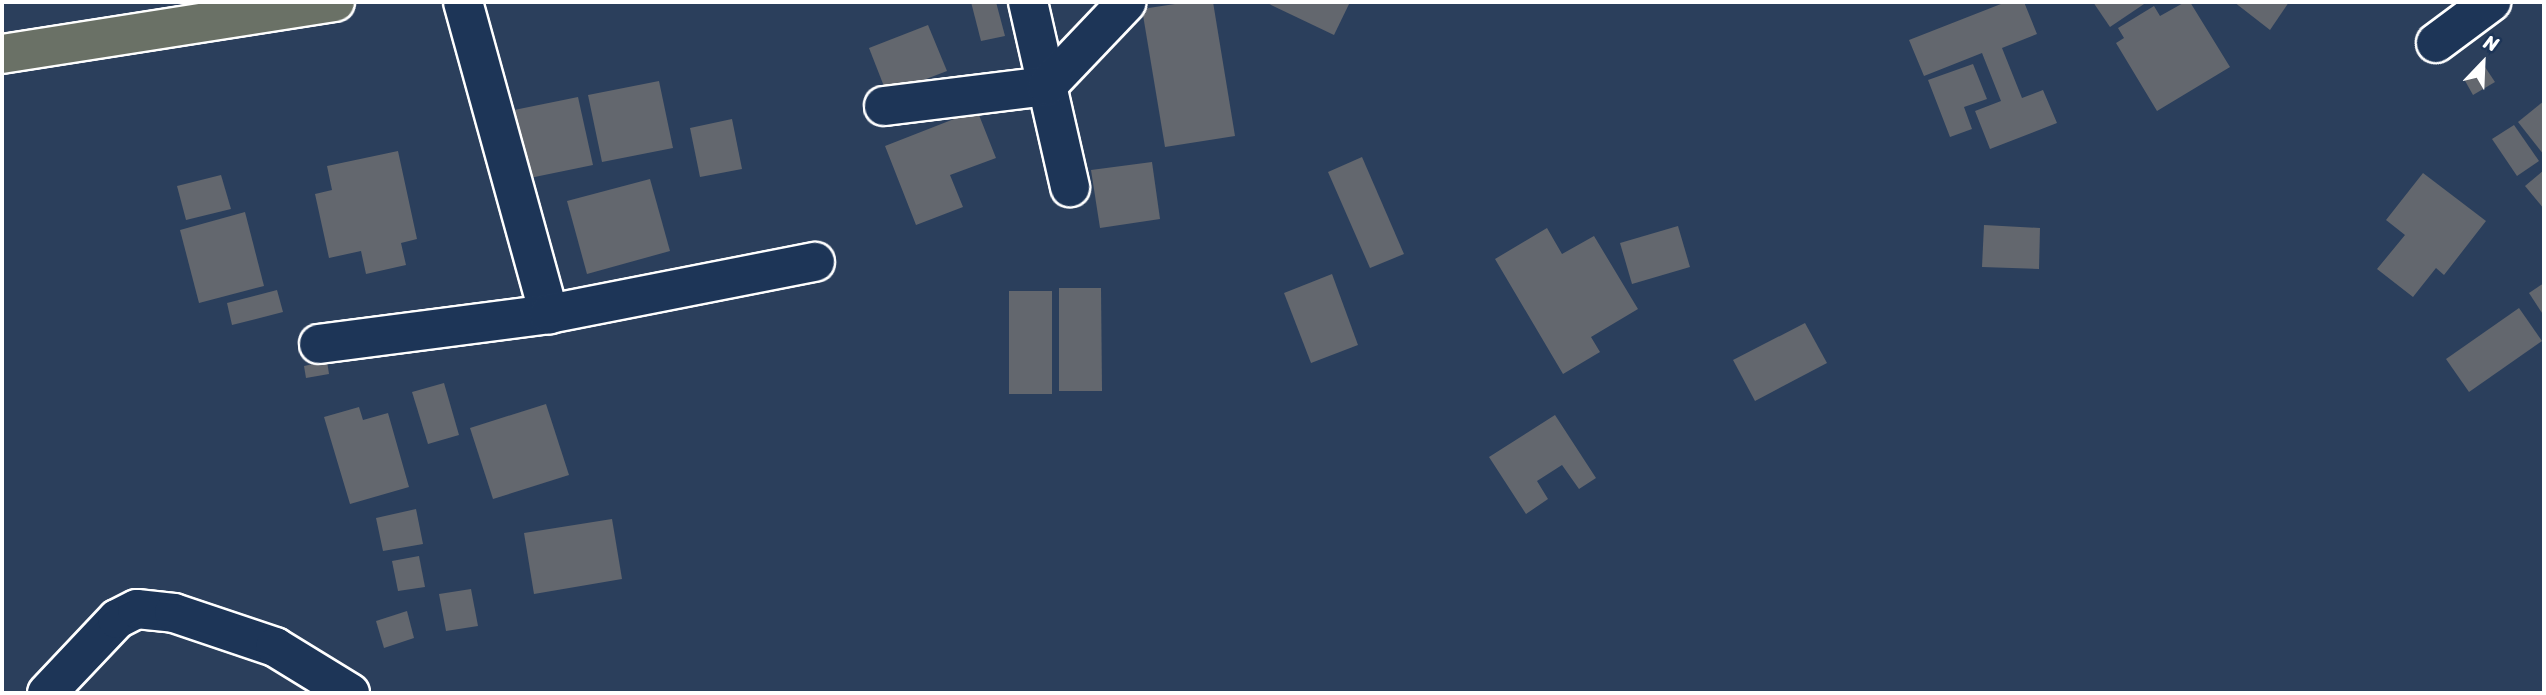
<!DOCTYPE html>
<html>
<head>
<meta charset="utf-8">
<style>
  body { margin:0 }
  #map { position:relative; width:2546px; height:695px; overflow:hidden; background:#2b3f5c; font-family:Sriracha,sans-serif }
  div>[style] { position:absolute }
  .building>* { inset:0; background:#63676e }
  .roads { filter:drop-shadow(2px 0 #fff) drop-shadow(-2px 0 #fff) drop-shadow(0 2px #fff) drop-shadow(0 -2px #fff) }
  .minor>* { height:38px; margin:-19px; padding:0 19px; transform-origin:19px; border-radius:19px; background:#1d3557 }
  .major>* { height:38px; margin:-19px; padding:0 19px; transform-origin:19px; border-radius:19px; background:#6a7166 }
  span { translate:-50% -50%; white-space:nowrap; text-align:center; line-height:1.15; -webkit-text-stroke:5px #1d3557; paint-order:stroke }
  .frame { position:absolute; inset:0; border:4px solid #fff; pointer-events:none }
  .north { position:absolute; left:2448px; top:28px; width:70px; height:70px; -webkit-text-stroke:5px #1d3557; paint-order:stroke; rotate:23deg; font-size:19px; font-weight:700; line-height:28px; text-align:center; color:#fff }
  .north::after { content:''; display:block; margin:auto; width:24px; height:32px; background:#fff; clip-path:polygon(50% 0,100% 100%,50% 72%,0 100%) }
</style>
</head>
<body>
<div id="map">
  <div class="building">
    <i style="clip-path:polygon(971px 2px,996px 2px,1005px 36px,981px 41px)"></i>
    <i style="clip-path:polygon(1188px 2px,1213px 2px,1235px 136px,1165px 147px,1142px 9px)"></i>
    <i style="clip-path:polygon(1265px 2px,1350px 2px,1334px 35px)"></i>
    <i style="clip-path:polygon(2006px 2px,2024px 2px,2037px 34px,2002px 48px,2022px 98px,2043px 90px,2057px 123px,1990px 149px,1975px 111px,2001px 101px,1982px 53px,1924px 76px,1909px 40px)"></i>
    <i style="clip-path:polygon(2093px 2px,2147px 2px,2110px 27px)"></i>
    <i style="clip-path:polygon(2185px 2px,2190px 2px,2230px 67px,2157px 111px,2116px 43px,2124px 38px,2118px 28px,2154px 6px,2160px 16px)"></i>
    <i style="clip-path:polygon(2234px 2px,2289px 2px,2270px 30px)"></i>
    <i style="clip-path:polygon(928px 25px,947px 71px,887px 94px,869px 48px)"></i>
    <i style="clip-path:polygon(1973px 64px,1987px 99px,1964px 107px,1972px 129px,1950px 137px,1928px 80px)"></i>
    <i style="clip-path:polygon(2485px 67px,2495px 82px,2473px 95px,2464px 79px)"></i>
    <i style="clip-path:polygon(659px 81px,673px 148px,602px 162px,588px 95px)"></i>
    <i style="clip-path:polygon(578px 97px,593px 165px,520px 180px,504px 112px)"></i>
    <i style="clip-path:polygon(2544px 101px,2544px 155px,2518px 122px)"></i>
    <i style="clip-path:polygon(977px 110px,996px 158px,950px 175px,963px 207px,916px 225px,885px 146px)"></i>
    <i style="clip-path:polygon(732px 119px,742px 169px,700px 177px,690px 128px)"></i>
    <i style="clip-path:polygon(2514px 125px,2539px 161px,2517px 176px,2492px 139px)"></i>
    <i style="clip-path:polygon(398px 151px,417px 239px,401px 243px,406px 265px,366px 274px,361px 251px,329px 258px,315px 194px,332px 190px,327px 166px)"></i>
    <i style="clip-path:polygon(1362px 157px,1404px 254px,1370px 268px,1328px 172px)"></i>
    <i style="clip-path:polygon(1152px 162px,1160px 219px,1100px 228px,1091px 170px)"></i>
    <i style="clip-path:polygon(2544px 170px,2544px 209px,2525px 186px)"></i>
    <i style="clip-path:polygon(2423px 173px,2486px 221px,2444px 275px,2436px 268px,2413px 297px,2377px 269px,2405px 235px,2386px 220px)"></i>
    <i style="clip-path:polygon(221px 175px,231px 209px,186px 220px,177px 186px)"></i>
    <i style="clip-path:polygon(650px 179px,670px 251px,587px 274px,567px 201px)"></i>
    <i style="clip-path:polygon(245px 212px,264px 286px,199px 303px,180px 230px)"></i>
    <i style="clip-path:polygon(1984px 225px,2040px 228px,2039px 269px,1982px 267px)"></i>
    <i style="clip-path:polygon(1678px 226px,1690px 267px,1632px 284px,1620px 243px)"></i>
    <i style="clip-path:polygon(1547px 228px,1562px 254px,1594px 236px,1638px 309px,1591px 337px,1600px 352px,1563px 374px,1495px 259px)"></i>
    <i style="clip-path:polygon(1332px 274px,1358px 345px,1311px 363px,1284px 293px)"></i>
    <i style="clip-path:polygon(2544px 283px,2544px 316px,2529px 293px)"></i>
    <i style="clip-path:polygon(1059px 288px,1101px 288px,1102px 391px,1059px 391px)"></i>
    <i style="clip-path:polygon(277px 290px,283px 312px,232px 325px,227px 303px)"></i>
    <i style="clip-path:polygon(1009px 291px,1052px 291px,1052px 394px,1009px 394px)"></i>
    <i style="clip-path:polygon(2519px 308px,2542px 341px,2469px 392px,2446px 359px)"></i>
    <i style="clip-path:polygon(1805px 323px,1827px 363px,1755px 401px,1733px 360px)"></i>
    <i style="clip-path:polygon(327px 361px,329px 374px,306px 378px,304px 366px)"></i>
    <i style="clip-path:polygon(444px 383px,459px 435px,428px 444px,412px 392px)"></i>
    <i style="clip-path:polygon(546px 404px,569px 475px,493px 499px,470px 428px)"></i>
    <i style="clip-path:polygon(359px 407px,363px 420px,388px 413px,409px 487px,350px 504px,324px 417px)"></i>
    <i style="clip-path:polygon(1555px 415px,1596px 478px,1579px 489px,1562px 465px,1537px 481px,1548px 499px,1526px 514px,1489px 457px)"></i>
    <i style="clip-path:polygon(416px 509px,423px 544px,383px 551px,376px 518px)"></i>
    <i style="clip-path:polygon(612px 519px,622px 579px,534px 594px,524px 533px)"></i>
    <i style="clip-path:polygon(419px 556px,425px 587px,398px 591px,392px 561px)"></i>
    <i style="clip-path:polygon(471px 589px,478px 626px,446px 631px,439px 594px)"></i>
    <i style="clip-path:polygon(407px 611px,414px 638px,384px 648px,376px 621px)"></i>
  </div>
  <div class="roads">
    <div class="minor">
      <i style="left:463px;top:2px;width:324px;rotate:74.6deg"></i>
      <i style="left:1028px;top:2px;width:190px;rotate:77.2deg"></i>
      <i style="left:2436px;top:43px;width:69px;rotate:-36.7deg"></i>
      <i style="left:884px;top:106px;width:164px;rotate:-7deg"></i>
      <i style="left:1047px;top:86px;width:115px;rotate:-46.4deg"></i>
      <i style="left:319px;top:344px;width:232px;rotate:-7.4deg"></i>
      <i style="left:549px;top:314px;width:271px;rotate:-11.1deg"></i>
      <i style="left:47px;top:693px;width:102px;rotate:-46.6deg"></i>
      <i style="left:117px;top:619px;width:22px;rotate:-27deg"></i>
      <i style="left:137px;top:609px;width:37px;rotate:6deg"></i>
      <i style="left:174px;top:613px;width:107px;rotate:18.6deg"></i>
      <i style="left:275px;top:647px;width:88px;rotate:31.5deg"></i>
    </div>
    <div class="major">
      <i style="left:2px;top:54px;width:337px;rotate:-8.9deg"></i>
    </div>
  </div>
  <div class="frame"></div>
  <div class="north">N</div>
</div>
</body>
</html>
